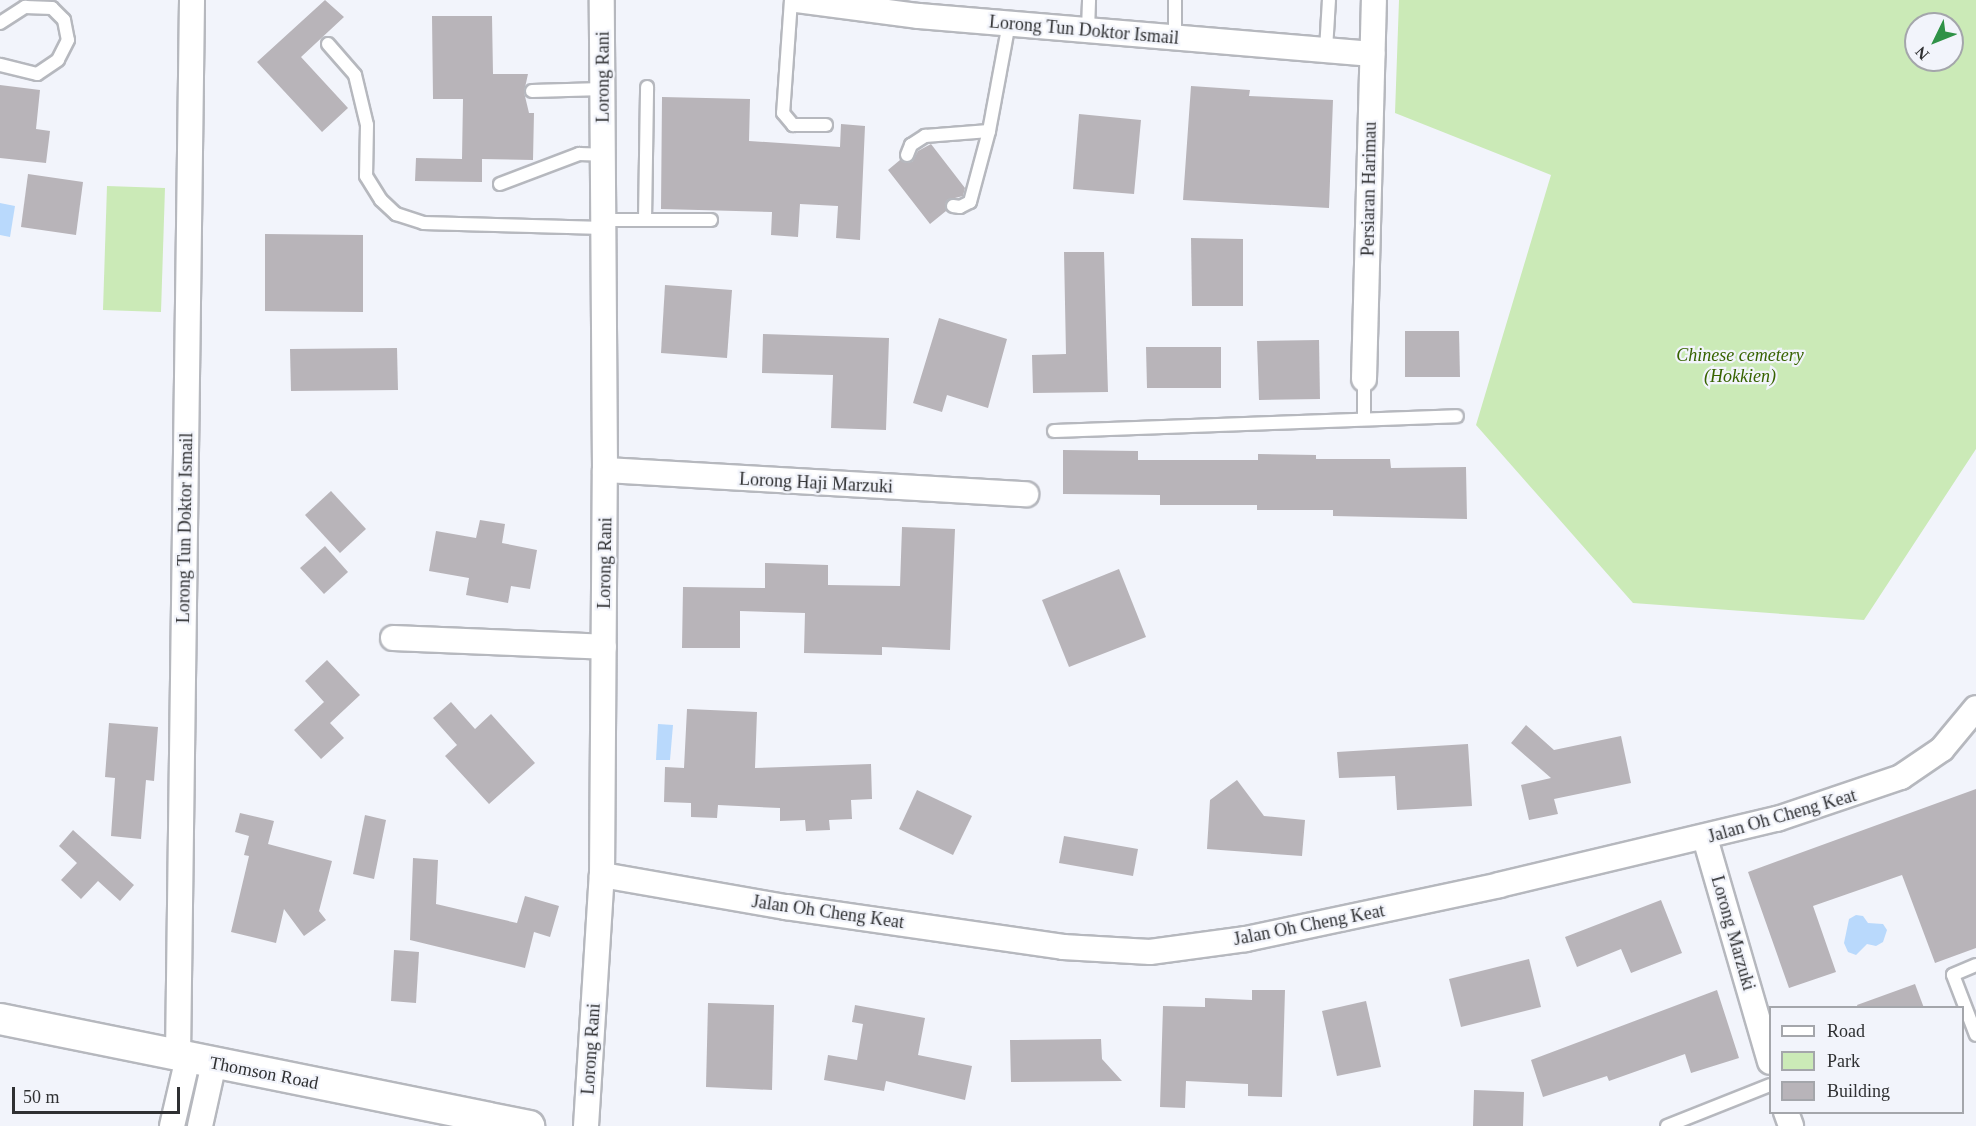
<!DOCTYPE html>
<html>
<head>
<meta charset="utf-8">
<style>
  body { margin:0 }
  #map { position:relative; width:1976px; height:1126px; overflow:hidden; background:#f2f4fb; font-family:"Times New Roman",serif }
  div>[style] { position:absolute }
  .green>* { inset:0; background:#cbeab7 }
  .water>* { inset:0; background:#b9d9fc }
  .building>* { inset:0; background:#b8b4b9 }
  .roads { filter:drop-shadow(2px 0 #b6b8be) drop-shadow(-2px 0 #b6b8be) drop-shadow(0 2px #b6b8be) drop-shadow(0 -2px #b6b8be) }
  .service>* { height:12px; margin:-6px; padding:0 6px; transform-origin:6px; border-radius:6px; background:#fff }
  .minor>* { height:24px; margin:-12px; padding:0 12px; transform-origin:12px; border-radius:12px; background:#fff }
  .tertiary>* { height:30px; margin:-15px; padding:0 15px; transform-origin:15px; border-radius:15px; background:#fff }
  span { translate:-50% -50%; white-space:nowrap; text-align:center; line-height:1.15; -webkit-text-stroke:4.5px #f2f4fb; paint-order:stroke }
  .street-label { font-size:18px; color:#2f3032 }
  .park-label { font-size:18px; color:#376300; font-style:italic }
  .legend { position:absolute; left:1769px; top:1006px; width:195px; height:108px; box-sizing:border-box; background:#f2f4fb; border:2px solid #a4a6ab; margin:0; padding:8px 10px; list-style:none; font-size:18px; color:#2f3032 }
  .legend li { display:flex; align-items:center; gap:12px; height:30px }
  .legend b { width:30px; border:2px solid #a4a6ab }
  .north { position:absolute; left:1904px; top:12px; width:60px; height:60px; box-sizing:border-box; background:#f2f4fb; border:2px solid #a4a6ab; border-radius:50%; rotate:227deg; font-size:16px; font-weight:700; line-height:24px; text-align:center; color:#2f3032 }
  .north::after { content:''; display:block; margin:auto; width:21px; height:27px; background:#2f9247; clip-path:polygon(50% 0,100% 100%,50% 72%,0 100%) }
  .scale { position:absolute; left:12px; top:1087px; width:168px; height:27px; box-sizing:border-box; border:3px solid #2f3032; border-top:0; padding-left:8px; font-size:18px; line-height:21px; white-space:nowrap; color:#2f3032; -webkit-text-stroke:4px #f2f4fb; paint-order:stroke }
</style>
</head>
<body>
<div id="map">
  <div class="green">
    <i style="clip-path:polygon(evenodd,1399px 0,1976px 0,1976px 449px,1864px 620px,1633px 603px,1476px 425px,1551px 175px,1395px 113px,1399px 0,1916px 24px,1952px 24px,1952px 60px,1916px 60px,1916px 24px)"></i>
    <i style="clip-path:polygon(107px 186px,165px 188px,161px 312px,103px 310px)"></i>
  </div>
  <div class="water">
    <i style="clip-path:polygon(0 203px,15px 206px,10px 237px,0 235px)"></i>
    <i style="clip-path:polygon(658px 724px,673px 725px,670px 760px,656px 760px)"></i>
    <i style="clip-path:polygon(1856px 915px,1863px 916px,1868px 923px,1883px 924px,1887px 930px,1883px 942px,1876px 946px,1867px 944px,1856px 955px,1848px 952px,1844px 943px,1849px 919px)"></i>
  </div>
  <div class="building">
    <i style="clip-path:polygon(325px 0,344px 17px,301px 57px,348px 108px,322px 132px,257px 62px)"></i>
    <i style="clip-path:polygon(432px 16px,492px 16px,493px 74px,528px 74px,524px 92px,529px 113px,534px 113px,533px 160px,482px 159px,482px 182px,415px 181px,416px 158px,462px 159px,463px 99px,433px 99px)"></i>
    <i style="clip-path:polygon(0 85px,40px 90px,36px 129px,50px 131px,46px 163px,0 158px)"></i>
    <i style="clip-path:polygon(1191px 86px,1250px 90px,1249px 96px,1333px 100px,1329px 208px,1183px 200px)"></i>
    <i style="clip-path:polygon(662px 97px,750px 99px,749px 141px,840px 147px,841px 124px,865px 126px,860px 240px,836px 238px,838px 206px,800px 204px,798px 237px,771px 235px,772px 212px,661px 209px)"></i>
    <i style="clip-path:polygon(1079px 114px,1141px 120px,1134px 194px,1073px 189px)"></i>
    <i style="clip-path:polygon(931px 144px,965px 188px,963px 196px,947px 200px,946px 211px,930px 224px,888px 170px,900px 160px,912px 162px,918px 151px)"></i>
    <i style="clip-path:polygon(28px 174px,83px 182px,76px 235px,21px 227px)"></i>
    <i style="clip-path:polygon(265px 234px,363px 235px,363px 312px,265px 311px)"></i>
    <i style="clip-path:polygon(1191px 238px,1243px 239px,1243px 306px,1192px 306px)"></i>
    <i style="clip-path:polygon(1064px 252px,1104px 252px,1108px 392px,1033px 393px,1032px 355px,1066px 354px)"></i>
    <i style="clip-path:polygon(665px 285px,732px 290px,727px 358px,661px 353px)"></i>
    <i style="clip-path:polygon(939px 318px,1007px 339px,988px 408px,947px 395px,942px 412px,913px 403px)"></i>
    <i style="clip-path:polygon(1405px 331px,1459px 331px,1460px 377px,1405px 377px)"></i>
    <i style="clip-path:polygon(763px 334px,889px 338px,886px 430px,831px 428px,833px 375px,762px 373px)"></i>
    <i style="clip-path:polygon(1319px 340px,1320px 399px,1259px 400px,1257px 341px)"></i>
    <i style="clip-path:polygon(1146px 347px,1221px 347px,1221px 388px,1147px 388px)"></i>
    <i style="clip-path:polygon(397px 348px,398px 390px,291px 391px,290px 349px)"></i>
    <i style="clip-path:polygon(1063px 450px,1138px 451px,1138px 460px,1258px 460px,1258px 454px,1316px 455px,1316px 459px,1390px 459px,1391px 468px,1466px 467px,1467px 519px,1333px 516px,1333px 510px,1257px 510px,1257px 505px,1160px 505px,1160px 495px,1063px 494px)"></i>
    <i style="clip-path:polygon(331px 491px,366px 529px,340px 553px,305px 515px)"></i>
    <i style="clip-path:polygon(480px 520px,505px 524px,502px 543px,537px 550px,530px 589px,511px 586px,508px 603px,466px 595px,469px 578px,429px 571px,436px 531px,476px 538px)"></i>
    <i style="clip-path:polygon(902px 527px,955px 529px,950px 650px,882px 647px,882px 655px,804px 653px,805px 613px,740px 611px,740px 648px,682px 648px,683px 587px,765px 588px,765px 563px,828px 565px,828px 585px,900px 586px)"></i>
    <i style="clip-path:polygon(325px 546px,348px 572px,324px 594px,300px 568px)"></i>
    <i style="clip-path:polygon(1119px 569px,1146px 637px,1069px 667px,1042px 600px)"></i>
    <i style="clip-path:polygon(327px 660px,360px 695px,330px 723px,344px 738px,321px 759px,294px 730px,324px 702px,305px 681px)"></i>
    <i style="clip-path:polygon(451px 702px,475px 729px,491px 714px,535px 763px,489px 804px,445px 756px,457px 745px,433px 718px)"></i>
    <i style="clip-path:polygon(687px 709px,757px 712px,755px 768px,871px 764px,872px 799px,851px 800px,852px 819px,829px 820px,830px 830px,806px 831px,805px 820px,780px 821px,780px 808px,718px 805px,717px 818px,691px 817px,691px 803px,664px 802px,665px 767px,684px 768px)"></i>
    <i style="clip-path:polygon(109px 723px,158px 727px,154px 781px,146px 780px,141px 839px,111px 836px,115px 778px,105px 777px)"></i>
    <i style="clip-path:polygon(1526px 725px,1554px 750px,1621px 736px,1631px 783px,1554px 799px,1558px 814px,1529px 820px,1521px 785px,1551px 778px,1511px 743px)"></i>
    <i style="clip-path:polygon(1468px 744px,1472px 806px,1397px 810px,1395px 776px,1339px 778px,1337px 752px)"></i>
    <i style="clip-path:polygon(1237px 780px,1264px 816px,1305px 820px,1302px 856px,1207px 849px,1210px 800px)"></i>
    <i style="clip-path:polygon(1976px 789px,1976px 948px,1935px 963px,1902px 875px,1813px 906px,1836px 972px,1789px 988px,1748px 872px)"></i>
    <i style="clip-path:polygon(917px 790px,972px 816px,953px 855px,899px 829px)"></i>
    <i style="clip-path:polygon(240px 813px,274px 821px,268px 844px,332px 861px,319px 911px,326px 920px,304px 936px,284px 909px,276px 943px,231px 932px,249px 856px,244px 855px,249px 836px,235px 832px)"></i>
    <i style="clip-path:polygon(365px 815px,386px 820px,374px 879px,353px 874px)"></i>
    <i style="clip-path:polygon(73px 830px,134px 885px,120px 901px,98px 881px,81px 899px,61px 880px,77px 863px,59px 846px)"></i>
    <i style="clip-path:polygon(1064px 836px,1138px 849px,1133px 876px,1059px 863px)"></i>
    <i style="clip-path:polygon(413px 858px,438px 860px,436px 904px,517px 923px,525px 896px,559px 906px,550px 937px,534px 932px,525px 968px,410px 940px)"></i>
    <i style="clip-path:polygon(1661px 900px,1682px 953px,1631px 973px,1621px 949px,1577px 967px,1565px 937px)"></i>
    <i style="clip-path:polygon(394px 950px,419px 952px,416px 1003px,391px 1001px)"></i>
    <i style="clip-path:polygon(1529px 959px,1541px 1007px,1461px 1027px,1449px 979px)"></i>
    <i style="clip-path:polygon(1915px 984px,1924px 1008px,1858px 1008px,1857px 1005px)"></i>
    <i style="clip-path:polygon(1252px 990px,1285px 990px,1282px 1097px,1248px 1096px,1248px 1084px,1186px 1081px,1185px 1108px,1160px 1107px,1163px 1006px,1205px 1007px,1205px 998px,1252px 1000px)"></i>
    <i style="clip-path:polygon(1717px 990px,1739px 1058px,1691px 1073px,1685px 1054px,1609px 1081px,1607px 1076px,1543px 1097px,1531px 1060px)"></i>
    <i style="clip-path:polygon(1366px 1001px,1381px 1067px,1337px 1076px,1322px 1011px)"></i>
    <i style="clip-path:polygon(708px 1003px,774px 1005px,772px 1090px,706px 1087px)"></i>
    <i style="clip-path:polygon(855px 1005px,925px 1018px,918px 1055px,972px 1066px,965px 1100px,886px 1081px,884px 1091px,824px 1080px,828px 1055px,857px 1060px,863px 1024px,852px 1022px)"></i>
    <i style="clip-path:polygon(1101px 1039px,1102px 1059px,1122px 1081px,1011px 1082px,1010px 1040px)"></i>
    <i style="clip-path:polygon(1474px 1090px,1524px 1092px,1523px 1126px,1473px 1126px)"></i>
  </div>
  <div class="roads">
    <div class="service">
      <i style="left:791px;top:0;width:113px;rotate:94deg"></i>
      <i style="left:783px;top:113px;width:16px;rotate:50deg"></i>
      <i style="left:793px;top:125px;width:33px"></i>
      <i style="left:0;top:23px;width:30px;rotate:-33deg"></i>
      <i style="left:25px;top:7px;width:27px;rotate:2deg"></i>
      <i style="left:52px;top:8px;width:17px;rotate:45deg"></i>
      <i style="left:64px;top:20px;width:20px;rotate:79deg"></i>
      <i style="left:68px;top:40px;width:22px;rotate:117deg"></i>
      <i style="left:58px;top:60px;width:25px;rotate:146deg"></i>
      <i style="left:37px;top:74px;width:38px;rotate:-166deg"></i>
      <i style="left:1088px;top:30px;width:30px;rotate:-88deg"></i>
      <i style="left:1175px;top:37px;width:37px;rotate:-90deg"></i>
      <i style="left:328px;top:44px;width:41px;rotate:48.9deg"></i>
      <i style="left:355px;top:75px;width:51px;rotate:76.5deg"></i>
      <i style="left:367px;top:125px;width:51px;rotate:91.1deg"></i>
      <i style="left:366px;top:176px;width:28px;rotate:58deg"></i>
      <i style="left:381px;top:200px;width:21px;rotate:43deg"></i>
      <i style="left:396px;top:214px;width:28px;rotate:18deg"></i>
      <i style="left:423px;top:223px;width:181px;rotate:1.6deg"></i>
      <i style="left:1326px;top:50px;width:50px;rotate:-86.6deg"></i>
      <i style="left:532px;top:91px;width:71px;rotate:-1.6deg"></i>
      <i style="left:907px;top:155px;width:11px;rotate:-68deg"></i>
      <i style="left:911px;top:145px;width:17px;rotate:-33deg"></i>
      <i style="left:925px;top:136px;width:64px;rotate:-4.5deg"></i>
      <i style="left:500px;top:184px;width:85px;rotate:-20.8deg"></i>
      <i style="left:579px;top:154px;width:24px;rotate:2deg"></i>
      <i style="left:953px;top:206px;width:7px;rotate:8deg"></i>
      <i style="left:960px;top:207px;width:11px;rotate:-27deg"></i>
      <i style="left:970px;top:202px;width:73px;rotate:-75deg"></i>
      <i style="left:989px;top:131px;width:110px;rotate:-79.5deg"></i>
      <i style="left:604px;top:220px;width:107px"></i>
      <i style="left:645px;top:220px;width:133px;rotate:-89.1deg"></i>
      <i style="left:1364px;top:418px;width:39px;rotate:-90deg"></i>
      <i style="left:1054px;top:431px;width:403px;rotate:-2.1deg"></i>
      <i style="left:1976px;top:965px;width:25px;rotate:157deg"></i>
      <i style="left:1953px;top:975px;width:64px;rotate:69deg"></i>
      <i style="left:1667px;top:1126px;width:111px;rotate:-21.7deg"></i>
    </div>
    <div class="minor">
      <i style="left:797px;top:0;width:123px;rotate:7.5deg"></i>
      <i style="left:919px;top:16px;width:455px;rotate:4.8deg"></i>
      <i style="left:1364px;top:379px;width:379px;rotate:-88.5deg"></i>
      <i style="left:605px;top:470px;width:422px;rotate:3.3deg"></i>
      <i style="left:393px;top:638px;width:211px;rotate:2.4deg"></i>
      <i style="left:1705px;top:838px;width:233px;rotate:73.8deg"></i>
      <i style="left:602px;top:875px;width:187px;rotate:9.9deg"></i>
      <i style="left:786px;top:907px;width:280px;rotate:8.2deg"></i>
      <i style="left:1063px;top:947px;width:87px;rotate:3.3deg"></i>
      <i style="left:1150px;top:952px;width:97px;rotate:-7.7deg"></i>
      <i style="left:1246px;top:939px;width:259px;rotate:-12deg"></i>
      <i style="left:1499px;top:885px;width:286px;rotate:-13.4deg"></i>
      <i style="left:1777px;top:819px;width:131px;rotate:-18.7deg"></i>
      <i style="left:1901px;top:777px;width:50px;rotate:-34.3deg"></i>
      <i style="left:1942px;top:749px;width:53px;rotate:-50.3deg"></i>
      <i style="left:178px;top:1056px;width:1056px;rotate:-89.24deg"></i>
      <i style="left:1786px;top:1112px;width:15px;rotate:70deg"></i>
      <i style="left:172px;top:1126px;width:70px;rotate:-76.8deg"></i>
      <i style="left:200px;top:1126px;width:65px;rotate:-77.5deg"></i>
      <i style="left:586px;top:1126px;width:252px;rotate:-86.4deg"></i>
      <i style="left:602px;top:875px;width:405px;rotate:-89.6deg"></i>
      <i style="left:605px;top:470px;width:470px;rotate:-90.4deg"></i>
    </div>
    <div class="tertiary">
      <i style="left:0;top:1019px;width:540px;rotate:11.43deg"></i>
    </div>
  </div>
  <div class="street-label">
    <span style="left:1084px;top:30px;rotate:5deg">Lorong Tun Doktor Ismail</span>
    <span style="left:603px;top:77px;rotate:-90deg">Lorong Rani</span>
    <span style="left:1369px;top:189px;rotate:-89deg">Persiaran Harimau</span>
    <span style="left:816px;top:483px;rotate:3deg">Lorong Haji Marzuki</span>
    <span style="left:185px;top:528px;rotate:-89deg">Lorong Tun Doktor Ismail</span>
    <span style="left:605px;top:563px;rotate:-89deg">Lorong Rani</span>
    <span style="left:1782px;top:816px;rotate:-16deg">Jalan Oh Cheng Keat</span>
    <span style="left:828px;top:912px;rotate:8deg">Jalan Oh Cheng Keat</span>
    <span style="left:1309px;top:925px;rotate:-11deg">Jalan Oh Cheng Keat</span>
    <span style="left:1733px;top:933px;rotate:74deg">Lorong Marzuki</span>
    <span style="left:591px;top:1049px;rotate:-86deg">Lorong Rani</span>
    <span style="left:264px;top:1073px;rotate:11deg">Thomson Road</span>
  </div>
  <div class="park-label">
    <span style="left:1740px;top:366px">Chinese cemetery<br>(Hokkien)</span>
  </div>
  <ul class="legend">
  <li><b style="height:8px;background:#fff"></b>Road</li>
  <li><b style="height:16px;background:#cbeab7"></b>Park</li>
  <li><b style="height:16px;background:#b8b4b9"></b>Building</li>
  </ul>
  <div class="north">N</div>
  <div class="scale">50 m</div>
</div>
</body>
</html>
